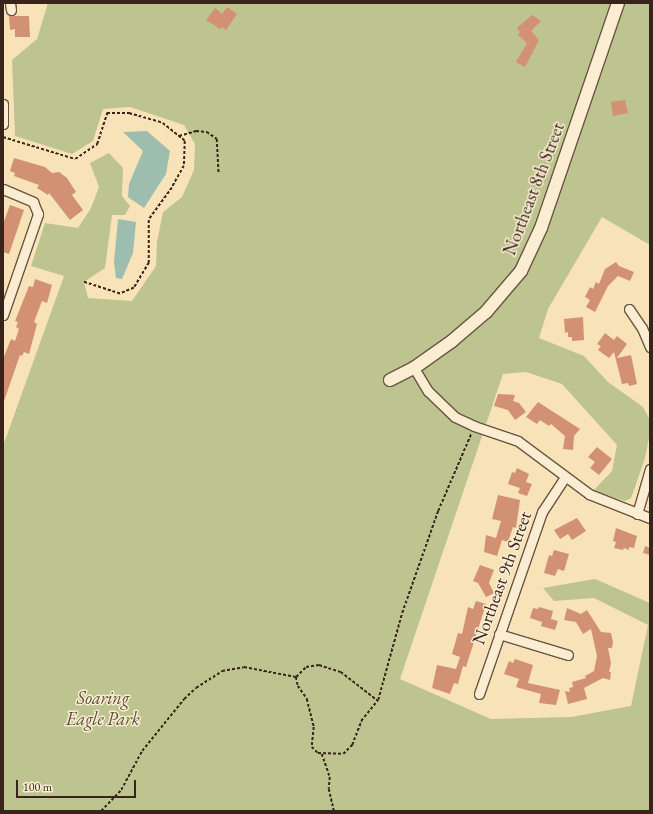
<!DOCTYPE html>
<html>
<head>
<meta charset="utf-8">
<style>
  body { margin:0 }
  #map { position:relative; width:653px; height:814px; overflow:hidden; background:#f8e3b8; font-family:"EB Garamond",serif }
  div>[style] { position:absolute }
  .green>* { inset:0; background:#bdc48f }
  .water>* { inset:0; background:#9dbeae }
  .building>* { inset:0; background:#d29172 }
  .path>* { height:1.5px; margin-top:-0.75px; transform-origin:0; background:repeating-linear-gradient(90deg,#39241c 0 3px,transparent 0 5px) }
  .roads { filter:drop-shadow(1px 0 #695443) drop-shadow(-1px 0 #695443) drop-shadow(0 1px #695443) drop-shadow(0 -1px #695443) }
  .street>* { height:9px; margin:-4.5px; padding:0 4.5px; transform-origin:4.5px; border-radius:4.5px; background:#faedd1 }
  .secondary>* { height:12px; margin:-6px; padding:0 6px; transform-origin:6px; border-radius:6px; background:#faedd1 }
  span { translate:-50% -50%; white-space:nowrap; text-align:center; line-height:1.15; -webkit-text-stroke:3px #faedd1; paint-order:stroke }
  .street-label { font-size:18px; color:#39241c }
  .park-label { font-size:18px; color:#5a4c39; font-style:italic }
  .frame { position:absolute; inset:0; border:4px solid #39241c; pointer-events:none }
  .scale { position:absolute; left:16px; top:780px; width:120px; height:18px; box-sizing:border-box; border:2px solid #39241c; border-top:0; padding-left:5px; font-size:12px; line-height:14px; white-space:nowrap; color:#39241c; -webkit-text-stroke:3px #faedd1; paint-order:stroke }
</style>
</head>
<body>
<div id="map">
  <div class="green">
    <i style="clip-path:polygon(48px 3px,650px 3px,650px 245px,602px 217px,548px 309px,539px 338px,584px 356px,608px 382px,643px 407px,650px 420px,650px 433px,645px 458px,634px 490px,631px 498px,625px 501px,593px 491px,612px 471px,617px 445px,562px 384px,526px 372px,503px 374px,400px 679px,491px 719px,571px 717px,631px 706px,648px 625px,594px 598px,554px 601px,543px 588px,595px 579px,650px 603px,650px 811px,3px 811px,3px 446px,64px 276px,31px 266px,45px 223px,78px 228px,91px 208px,99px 187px,90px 163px,109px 153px,123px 168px,122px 196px,130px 206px,125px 215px,112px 215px,105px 268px,84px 282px,88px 298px,132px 301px,156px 266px,157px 242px,163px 212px,182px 197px,194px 170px,195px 144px,184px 125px,130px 107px,103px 109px,93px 141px,72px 154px,15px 136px,12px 60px,37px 39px)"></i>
  </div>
  <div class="water">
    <i style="clip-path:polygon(147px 131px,170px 151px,166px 174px,144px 208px,128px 197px,129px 184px,143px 151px,123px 132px)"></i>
    <i style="clip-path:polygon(118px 219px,136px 222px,133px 253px,122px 279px,116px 278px,114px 262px)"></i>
  </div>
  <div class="building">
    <i style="clip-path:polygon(227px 7px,237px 14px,226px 30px,222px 27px,220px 29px,206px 20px,215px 8px,222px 14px)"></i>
    <i style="clip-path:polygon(532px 15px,541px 21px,531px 31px,539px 40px,525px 67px,516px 62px,527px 43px,518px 35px,520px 32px,517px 28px)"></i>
    <i style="clip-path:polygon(9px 16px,29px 16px,30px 37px,15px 37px,15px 29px,10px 30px)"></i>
    <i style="clip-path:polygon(625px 100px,628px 113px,613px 116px,611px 102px)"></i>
    <i style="clip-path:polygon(14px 158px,45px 167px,52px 173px,59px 172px,67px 178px,76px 192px,72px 195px,83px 210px,70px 220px,49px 193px,48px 195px,37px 188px,39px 185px,14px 176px,15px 173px,10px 171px)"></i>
    <i style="clip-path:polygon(10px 205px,24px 210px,9px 254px,3px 252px,3px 224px)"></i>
    <i style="clip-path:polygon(616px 262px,619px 266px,634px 272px,630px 281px,618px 276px,608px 286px,595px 312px,586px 307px,590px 300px,585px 297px,590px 287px,593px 289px,596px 282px,599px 284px,605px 269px)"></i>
    <i style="clip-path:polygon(35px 279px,52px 285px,47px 303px,42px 301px,34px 322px,37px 324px,29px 354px,24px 352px,22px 356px,20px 355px,3px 404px,3px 359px,11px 339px,15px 341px,19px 329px,16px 327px,18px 322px,15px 321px,29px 286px,33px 287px)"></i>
    <i style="clip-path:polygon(583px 317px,584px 340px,572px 341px,572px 337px,568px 337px,568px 332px,565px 333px,564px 319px)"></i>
    <i style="clip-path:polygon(605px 333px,614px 340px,617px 336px,627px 344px,617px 358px,631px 355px,637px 384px,629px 386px,628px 383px,622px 384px,614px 352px,609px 358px,598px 350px,601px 346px,597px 344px)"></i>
    <i style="clip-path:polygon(498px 394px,515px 395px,513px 401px,519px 403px,526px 412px,515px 420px,508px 410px,494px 406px)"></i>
    <i style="clip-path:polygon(538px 402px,580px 429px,574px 436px,573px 450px,563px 449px,565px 436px,551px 424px,549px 426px,540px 420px,537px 424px,526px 417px)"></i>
    <i style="clip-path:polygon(597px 447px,612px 459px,599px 475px,590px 468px,595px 462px,588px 457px)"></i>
    <i style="clip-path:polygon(517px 468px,529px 474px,526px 482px,532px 484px,527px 496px,518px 493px,520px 488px,508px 484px,512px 472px,515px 473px)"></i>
    <i style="clip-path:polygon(498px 495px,520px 500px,516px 528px,513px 527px,508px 542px,502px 540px,497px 556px,484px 552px,486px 535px,496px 538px,501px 521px,492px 519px)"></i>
    <i style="clip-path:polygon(577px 518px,586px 531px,572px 540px,568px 534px,560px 539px,554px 530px)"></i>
    <i style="clip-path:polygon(616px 528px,637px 536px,634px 548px,629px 547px,629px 550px,624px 548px,623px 550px,614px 548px,616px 542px,613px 541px)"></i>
    <i style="clip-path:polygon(645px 546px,650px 548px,650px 555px,643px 553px)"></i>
    <i style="clip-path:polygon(554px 550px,569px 554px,564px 571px,558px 569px,555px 576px,544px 573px,549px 555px,552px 556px)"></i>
    <i style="clip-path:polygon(480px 565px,494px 570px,489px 583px,494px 593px,486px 597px,478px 583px,473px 581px)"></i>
    <i style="clip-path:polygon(476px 601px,486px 604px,466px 667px,463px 666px,458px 684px,454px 683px,450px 694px,432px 688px,437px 665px,456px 669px,460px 657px,452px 654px,458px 633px,462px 634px,468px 607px,473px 609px)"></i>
    <i style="clip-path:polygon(539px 607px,553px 611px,551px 619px,558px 621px,555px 630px,541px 626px,542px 622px,530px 618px,533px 608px,538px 609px)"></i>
    <i style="clip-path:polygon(567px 608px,581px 614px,587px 610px,601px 632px,611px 633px,613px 642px,612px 648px,608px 648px,611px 663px,609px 672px,611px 672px,610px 680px,603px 678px,584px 688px,587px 699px,568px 704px,565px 691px,570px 692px,569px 688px,573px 687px,572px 682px,586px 678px,585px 676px,594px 671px,597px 656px,591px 629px,583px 634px,576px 622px,564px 620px)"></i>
    <i style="clip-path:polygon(515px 659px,533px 665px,528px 683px,560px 690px,556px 705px,539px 703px,541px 694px,516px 687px,519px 679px,504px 674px,509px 661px,513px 663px)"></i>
  </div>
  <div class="path">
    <i style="left:179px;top:136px;width:18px;rotate:-16deg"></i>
    <i style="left:196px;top:131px;width:11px;rotate:5deg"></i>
    <i style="left:207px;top:132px;width:12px;rotate:35deg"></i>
    <i style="left:217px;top:139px;width:34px;rotate:87deg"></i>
    <i style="left:3px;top:137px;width:75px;rotate:17deg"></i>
    <i style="left:75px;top:159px;width:27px;rotate:-34deg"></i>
    <i style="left:97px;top:144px;width:33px;rotate:-72deg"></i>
    <i style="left:107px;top:113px;width:22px"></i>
    <i style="left:129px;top:113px;width:35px;rotate:16deg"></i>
    <i style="left:163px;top:123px;width:28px;rotate:39deg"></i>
    <i style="left:185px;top:141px;width:25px;rotate:92deg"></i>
    <i style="left:184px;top:166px;width:25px;rotate:119deg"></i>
    <i style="left:172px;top:188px;width:39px;rotate:126deg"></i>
    <i style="left:149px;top:220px;width:43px;rotate:90deg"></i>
    <i style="left:149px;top:263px;width:29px;rotate:121deg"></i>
    <i style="left:134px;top:288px;width:15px;rotate:157deg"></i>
    <i style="left:120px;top:294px;width:38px;rotate:-162deg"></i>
    <i style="left:296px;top:677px;width:9px;rotate:77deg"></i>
    <i style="left:298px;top:686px;width:16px;rotate:55deg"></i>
    <i style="left:307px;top:699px;width:29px;rotate:76deg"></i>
    <i style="left:314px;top:727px;width:20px;rotate:96deg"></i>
    <i style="left:312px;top:747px;width:8px;rotate:45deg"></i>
    <i style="left:318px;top:753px;width:25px;rotate:2deg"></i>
    <i style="left:343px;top:754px;width:13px;rotate:-45deg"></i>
    <i style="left:352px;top:745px;width:26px;rotate:-69deg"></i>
    <i style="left:361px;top:721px;width:27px;rotate:-51deg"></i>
    <i style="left:378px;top:700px;width:90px;rotate:-74.6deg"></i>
    <i style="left:402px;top:613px;width:108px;rotate:-70.6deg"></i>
    <i style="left:438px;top:511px;width:84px;rotate:-66.8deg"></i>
    <i style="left:322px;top:754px;width:24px;rotate:71deg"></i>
    <i style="left:330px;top:777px;width:12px;rotate:95deg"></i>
    <i style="left:329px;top:789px;width:23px;rotate:77deg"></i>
    <i style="left:101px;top:811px;width:29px;rotate:-46deg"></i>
    <i style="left:121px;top:790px;width:44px;rotate:-61.7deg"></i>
    <i style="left:142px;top:751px;width:67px;rotate:-51.1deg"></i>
    <i style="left:184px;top:699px;width:16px;rotate:-43deg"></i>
    <i style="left:196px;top:688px;width:31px;rotate:-33deg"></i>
    <i style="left:222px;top:671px;width:22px;rotate:-10deg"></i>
    <i style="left:244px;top:667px;width:53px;rotate:10.9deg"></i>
    <i style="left:296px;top:677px;width:14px;rotate:-45deg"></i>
    <i style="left:306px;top:667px;width:13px;rotate:-9deg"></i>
    <i style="left:319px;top:665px;width:23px;rotate:18deg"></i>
    <i style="left:341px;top:672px;width:46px;rotate:37.9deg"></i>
  </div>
  <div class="roads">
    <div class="street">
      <i style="left:10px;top:3px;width:7px;rotate:82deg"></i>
      <i style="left:3px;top:104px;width:20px;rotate:90deg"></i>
      <i style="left:3px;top:189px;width:33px;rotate:23deg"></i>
      <i style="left:33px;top:202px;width:13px;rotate:67deg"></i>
      <i style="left:38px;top:214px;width:107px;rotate:109.1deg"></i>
      <i style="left:629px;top:309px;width:23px;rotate:56deg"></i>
      <i style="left:642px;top:328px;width:21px;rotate:67deg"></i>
      <i style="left:414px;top:368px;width:27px;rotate:59deg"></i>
      <i style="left:428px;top:391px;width:37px;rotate:44deg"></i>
      <i style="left:455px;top:417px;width:21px;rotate:25deg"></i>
      <i style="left:474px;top:426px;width:46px;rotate:18.8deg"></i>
      <i style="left:518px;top:441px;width:89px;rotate:36.7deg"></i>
      <i style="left:589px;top:494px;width:66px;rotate:21.5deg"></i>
      <i style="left:637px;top:514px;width:47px;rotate:-73.9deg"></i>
      <i style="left:499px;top:634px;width:72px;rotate:16.9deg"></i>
      <i style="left:479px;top:694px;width:193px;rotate:-70.9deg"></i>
      <i style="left:542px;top:512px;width:42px;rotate:-56.7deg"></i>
    </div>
    <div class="secondary">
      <i style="left:390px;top:380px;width:27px;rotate:-27deg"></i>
      <i style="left:414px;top:368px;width:47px;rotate:-35.4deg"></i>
      <i style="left:452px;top:341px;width:45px;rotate:-40.5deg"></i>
      <i style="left:486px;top:312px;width:54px;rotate:-49.5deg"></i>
      <i style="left:521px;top:271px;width:47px;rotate:-65.1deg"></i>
      <i style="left:541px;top:228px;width:238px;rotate:-71.1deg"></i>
    </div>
  </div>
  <div class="street-label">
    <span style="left:534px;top:189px;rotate:-69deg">Northeast 8th Street</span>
    <span style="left:502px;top:578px;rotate:-70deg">Northeast 9th Street</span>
  </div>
  <div class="park-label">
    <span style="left:103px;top:709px">Soaring<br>Eagle Park</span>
  </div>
  <div class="frame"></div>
  <div class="scale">100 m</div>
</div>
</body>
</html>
